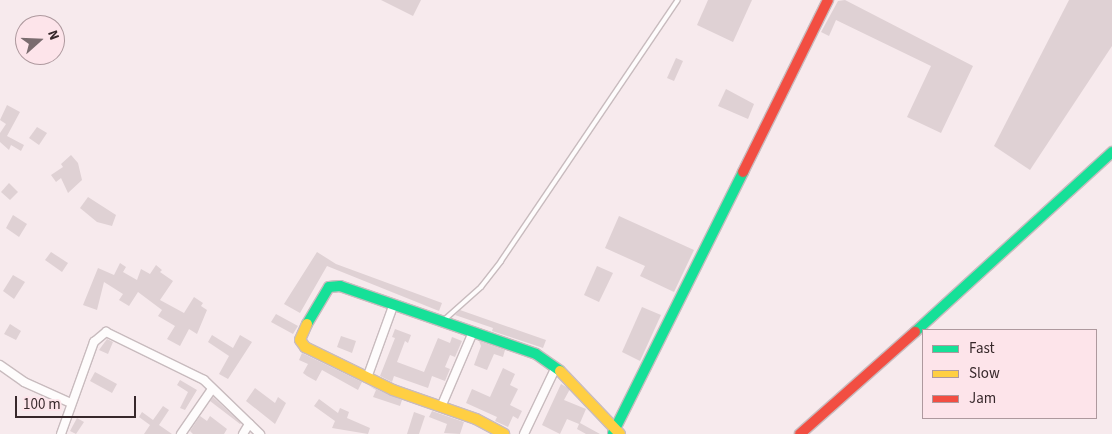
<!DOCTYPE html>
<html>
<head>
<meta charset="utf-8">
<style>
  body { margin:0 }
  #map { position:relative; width:1112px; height:434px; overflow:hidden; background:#f7eaed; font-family:"Source Sans 3",sans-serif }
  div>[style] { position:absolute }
  .building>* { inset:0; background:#dfd1d4 }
  .roads { filter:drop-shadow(1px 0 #c8bbbe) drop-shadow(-1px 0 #c8bbbe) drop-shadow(0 1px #c8bbbe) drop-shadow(0 -1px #c8bbbe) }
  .lane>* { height:4px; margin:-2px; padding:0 2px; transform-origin:2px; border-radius:2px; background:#fefcfc }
  .street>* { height:8px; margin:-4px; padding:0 4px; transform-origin:4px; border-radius:4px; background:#fefcfc }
  .fast>* { height:10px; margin:-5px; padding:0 5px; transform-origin:5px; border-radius:5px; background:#16e098 }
  .slow>* { height:10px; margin:-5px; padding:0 5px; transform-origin:5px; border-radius:5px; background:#ffcf43 }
  .jam>* { height:10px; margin:-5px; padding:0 5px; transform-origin:5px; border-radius:5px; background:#f24e42 }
  span { translate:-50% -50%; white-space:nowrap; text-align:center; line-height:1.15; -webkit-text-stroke:4px #fde4ea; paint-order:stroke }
  .legend { position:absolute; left:922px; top:329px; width:175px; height:90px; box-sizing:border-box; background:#fde4ea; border:1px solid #ae999e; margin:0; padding:6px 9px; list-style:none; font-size:15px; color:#37282b }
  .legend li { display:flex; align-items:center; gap:10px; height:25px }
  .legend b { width:25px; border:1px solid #ae999e }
  .north { position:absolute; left:15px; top:15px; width:50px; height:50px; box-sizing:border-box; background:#fde4ea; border:1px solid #ae999e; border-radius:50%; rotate:70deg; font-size:14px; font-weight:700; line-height:20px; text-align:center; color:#37282b }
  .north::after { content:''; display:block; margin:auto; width:18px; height:22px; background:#7a6c6f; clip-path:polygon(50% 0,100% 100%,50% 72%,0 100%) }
  .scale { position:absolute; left:15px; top:396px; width:121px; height:22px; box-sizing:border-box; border:2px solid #37282b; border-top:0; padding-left:6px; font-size:15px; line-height:18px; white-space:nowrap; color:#37282b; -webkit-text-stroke:4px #fde4ea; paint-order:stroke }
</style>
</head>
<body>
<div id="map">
  <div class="building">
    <i style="clip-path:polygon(381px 0,421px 0,413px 16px)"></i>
    <i style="clip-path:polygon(708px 0,752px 0,733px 42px,697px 25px)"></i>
    <i style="clip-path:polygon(845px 0,973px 66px,941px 133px,907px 117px,931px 66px,836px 20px,829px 36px,821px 32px,838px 1px)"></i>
    <i style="clip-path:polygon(1069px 0,1112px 0,1112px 46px,1030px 170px,994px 146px)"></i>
    <i style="clip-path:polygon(676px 58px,683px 61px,674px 81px,667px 78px)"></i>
    <i style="clip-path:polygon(726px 89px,754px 104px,748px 119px,718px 106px)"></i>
    <i style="clip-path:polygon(7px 105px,20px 112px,7px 136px,24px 145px,21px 151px,11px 145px,9px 150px,0 142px,0 133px,6px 124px,0 120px)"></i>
    <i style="clip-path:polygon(37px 127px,47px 133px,39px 145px,29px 138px)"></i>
    <i style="clip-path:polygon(71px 155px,78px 163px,82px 180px,68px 193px,61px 178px,56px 182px,51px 175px,63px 167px,61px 164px)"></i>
    <i style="clip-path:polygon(9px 183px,18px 192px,10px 200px,1px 192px)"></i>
    <i style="clip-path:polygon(88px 197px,116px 215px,112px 226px,97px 222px,80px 208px)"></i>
    <i style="clip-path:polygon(13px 215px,27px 224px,19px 237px,6px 228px)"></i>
    <i style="clip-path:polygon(619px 216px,694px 250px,674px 292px,640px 276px,645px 266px,605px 248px)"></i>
    <i style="clip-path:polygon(51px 252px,68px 263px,62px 272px,45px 260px)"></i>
    <i style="clip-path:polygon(317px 252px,336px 264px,442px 303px,439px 311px,327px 266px,300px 313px,284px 304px)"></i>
    <i style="clip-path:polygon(120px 263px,126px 267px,123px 272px,137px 280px,141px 269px,150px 274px,156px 265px,162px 270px,160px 272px,173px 281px,160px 300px,184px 313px,194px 297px,203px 303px,201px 306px,207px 310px,197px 334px,189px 329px,180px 346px,167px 339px,175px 326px,158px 316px,162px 310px,138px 292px,129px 306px,119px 300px,123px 294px,104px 282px,97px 310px,83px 305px,98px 268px,114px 275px)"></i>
    <i style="clip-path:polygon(597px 266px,613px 273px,599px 302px,584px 295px)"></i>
    <i style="clip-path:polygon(13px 275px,25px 282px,14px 299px,3px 291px)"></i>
    <i style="clip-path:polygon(642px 307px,661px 315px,640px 361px,622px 352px)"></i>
    <i style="clip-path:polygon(460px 310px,546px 340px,543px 348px,492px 331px,493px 328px,455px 315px)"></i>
    <i style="clip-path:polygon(276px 314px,298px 326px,293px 334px,271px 322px)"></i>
    <i style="clip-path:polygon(10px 324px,21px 331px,16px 340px,4px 334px)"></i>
    <i style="clip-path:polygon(395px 329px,411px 335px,408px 343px,405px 341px,397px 362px,424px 372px,438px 338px,450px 343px,452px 337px,462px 341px,455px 357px,450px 355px,445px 367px,450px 369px,445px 381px,432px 376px,428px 388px,394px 376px,392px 382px,380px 376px,395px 338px,392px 337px)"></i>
    <i style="clip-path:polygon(212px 335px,233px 348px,240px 335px,252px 342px,228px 379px,219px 374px,229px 356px,208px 342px)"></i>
    <i style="clip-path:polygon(341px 336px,356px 341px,352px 353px,337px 347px)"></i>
    <i style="clip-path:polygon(107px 339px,113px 342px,108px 354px,99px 350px)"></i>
    <i style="clip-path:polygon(479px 341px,505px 350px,503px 357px,494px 354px,487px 370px,474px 365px,481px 346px)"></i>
    <i style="clip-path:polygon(302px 353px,362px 382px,358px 390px,322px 370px,316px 381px,307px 376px,303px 373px,308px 364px,299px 360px)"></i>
    <i style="clip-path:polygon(503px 368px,515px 374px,510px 385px,518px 389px,510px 405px,522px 411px,518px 419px,513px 416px,508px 427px,495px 421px,497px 417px,466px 403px,472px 389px,490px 397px)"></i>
    <i style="clip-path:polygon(95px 372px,117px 384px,112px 393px,90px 381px)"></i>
    <i style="clip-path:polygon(180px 380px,197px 390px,185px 410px,180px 408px,188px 392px,177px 385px)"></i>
    <i style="clip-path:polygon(561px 384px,570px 389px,564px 400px,586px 409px,580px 423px,600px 434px,586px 434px,577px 429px,579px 424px,567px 419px,560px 434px,542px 425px)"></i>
    <i style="clip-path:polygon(369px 386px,402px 400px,400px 406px,373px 397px,376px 390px)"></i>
    <i style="clip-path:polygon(255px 388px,275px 403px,278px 397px,286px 403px,275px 424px,246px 401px)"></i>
    <i style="clip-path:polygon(213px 397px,241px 423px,240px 424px,210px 401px)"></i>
    <i style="clip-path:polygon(319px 399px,338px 413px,340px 408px,349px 412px,347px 418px,370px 428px,368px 434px,332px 428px,335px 421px,314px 406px)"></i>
    <i style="clip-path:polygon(163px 406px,169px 410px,159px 425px,172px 434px,144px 434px,150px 425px,139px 417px,142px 412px,153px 420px)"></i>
    <i style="clip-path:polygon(432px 411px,464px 422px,460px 434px,444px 433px,447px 424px,429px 417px)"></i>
    <i style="clip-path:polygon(414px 412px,425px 416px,419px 434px,407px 434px)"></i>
    <i style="clip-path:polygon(200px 416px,207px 421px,210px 416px,227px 429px,224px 434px,193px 434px,190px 431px)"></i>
    <i style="clip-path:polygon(77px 418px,84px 422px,76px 434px,70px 431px)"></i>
  </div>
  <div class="roads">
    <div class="lane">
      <i style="left:444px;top:320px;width:50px;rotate:-41.7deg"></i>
      <i style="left:481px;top:287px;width:33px;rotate:-52deg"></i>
      <i style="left:501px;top:261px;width:315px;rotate:-55.9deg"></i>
    </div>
    <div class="street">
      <i style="left:0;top:365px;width:29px;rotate:35deg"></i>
      <i style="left:24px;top:382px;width:51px;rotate:24.1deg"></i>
      <i style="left:367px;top:378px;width:77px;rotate:-70.1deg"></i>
      <i style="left:441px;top:407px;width:82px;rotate:-66.9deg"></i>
      <i style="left:61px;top:434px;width:98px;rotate:-70.3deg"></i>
      <i style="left:94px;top:342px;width:16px;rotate:-40deg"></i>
      <i style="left:106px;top:332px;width:109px;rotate:26.1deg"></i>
      <i style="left:204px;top:380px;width:78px;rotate:44deg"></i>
      <i style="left:181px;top:434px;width:55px;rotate:-55.4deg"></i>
      <i style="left:243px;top:434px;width:12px;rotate:-59deg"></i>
      <i style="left:524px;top:434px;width:74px;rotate:-64.5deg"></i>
    </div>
    <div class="fast">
      <i style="left:307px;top:324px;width:43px;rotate:-59.3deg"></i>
      <i style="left:329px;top:287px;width:11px;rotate:-5deg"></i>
      <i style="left:340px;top:286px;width:207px;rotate:19.1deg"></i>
      <i style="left:536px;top:354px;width:29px;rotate:35deg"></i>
      <i style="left:915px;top:332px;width:267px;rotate:-42.4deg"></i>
      <i style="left:613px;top:433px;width:292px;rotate:-63.5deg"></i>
    </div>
    <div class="slow">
      <i style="left:307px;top:324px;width:17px;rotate:114deg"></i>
      <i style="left:300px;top:340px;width:9px;rotate:54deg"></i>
      <i style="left:305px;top:347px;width:98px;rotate:26deg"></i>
      <i style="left:393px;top:390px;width:88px;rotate:19.3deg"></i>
      <i style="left:476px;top:419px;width:32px;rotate:28deg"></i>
      <i style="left:560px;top:371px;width:87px;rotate:46.4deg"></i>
    </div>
    <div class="jam">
      <i style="left:743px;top:172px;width:192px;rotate:-63.7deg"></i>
      <i style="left:800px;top:434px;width:154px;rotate:-41.6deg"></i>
    </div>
  </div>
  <ul class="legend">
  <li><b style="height:6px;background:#16e098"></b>Fast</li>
  <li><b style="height:6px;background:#ffcf43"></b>Slow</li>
  <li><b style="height:6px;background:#f24e42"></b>Jam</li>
  </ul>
  <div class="north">N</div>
  <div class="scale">100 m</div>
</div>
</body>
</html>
